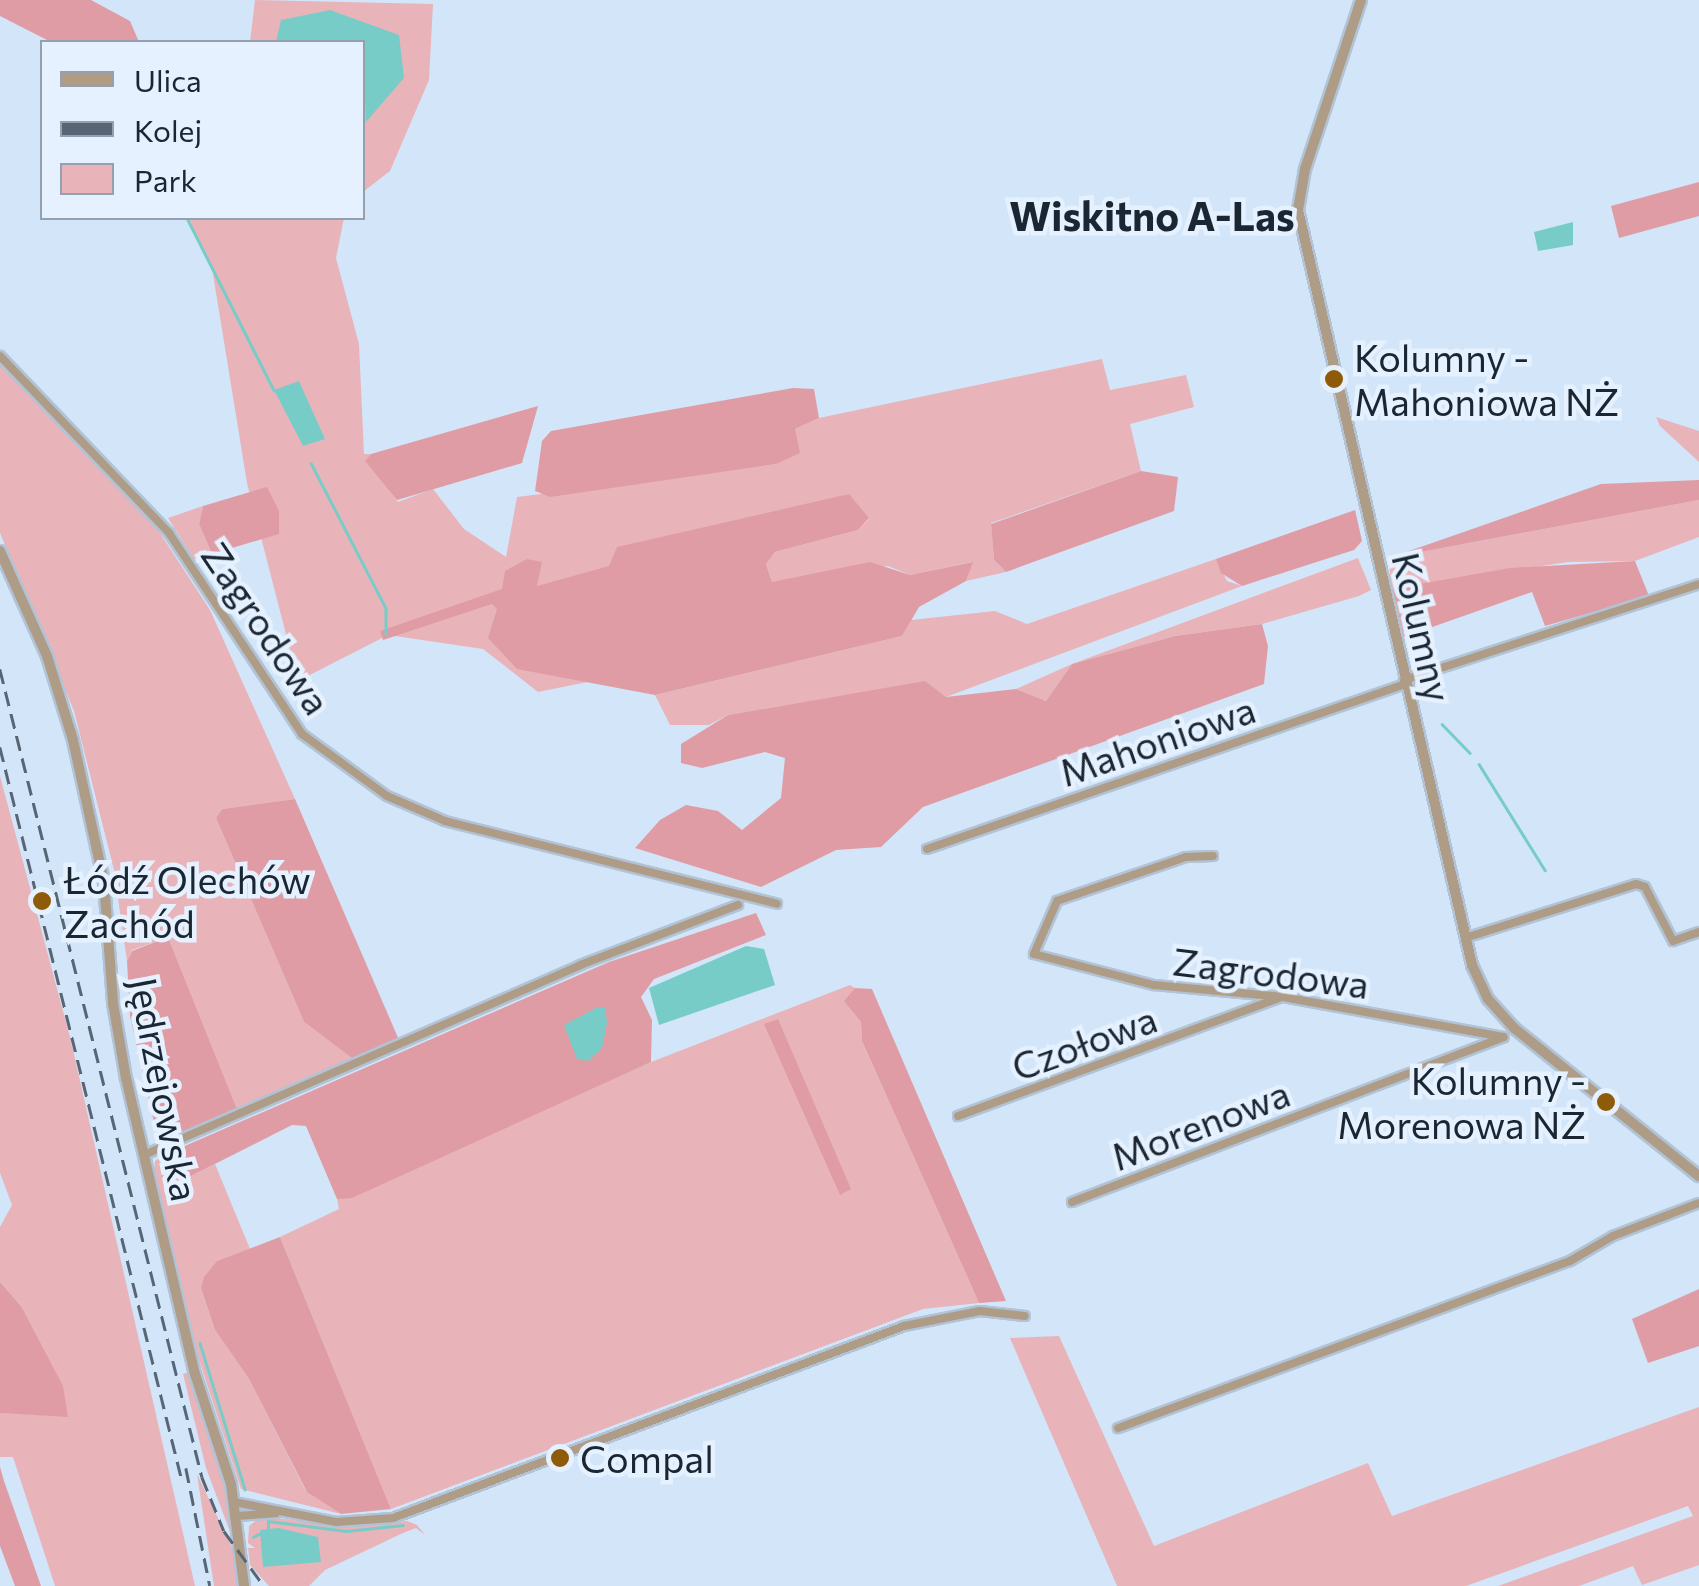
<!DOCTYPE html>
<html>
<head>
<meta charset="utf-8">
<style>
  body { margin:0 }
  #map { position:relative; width:1699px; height:1586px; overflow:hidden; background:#d2e5f9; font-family:Commissioner,sans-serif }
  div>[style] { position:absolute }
  .green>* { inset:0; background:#e8b4ba }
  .forest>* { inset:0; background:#e09ca4 }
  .water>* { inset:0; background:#78ccc7 }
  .stream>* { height:2.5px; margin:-1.25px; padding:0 1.25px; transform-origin:1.25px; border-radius:1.25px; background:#78ccc7 }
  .roads { filter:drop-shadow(2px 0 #b1c3d5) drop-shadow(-2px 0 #b1c3d5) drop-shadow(0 2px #b1c3d5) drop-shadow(0 -2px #b1c3d5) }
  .minor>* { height:8px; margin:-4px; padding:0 4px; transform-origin:4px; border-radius:4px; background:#af9c87 }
  .tertiary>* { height:10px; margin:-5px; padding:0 5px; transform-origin:5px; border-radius:5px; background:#af9c87 }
  .rail>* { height:2.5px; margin-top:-1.25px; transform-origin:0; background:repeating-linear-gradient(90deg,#576574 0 15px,transparent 0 23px) }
  .dots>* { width:28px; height:28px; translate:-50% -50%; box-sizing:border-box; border:5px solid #e5f1ff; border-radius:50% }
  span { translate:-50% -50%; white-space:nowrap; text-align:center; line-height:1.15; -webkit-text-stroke:9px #e5f1ff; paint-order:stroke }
  .poi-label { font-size:38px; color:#1b2633 }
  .left { translate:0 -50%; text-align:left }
  .right { translate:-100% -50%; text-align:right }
  .street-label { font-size:38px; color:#1b2633 }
  .neighbourhood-label { font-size:40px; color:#1b2633; font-weight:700 }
  .legend { position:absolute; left:40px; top:40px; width:325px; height:180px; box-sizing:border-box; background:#e5f1ff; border:2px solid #94a0ad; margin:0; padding:12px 18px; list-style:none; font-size:30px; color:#1b2633 }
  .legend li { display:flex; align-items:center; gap:20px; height:50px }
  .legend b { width:50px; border:2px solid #94a0ad }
</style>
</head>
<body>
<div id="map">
  <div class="green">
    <i style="clip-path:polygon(255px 0,433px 4px,429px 80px,390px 171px,363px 192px,362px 42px,250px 42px)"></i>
    <i style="clip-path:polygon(344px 218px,336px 258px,359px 344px,364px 454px,371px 454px,367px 459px,398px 502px,433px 489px,464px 529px,506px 557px,517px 497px,776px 464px,795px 429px,819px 418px,1102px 359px,1110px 390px,1186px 375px,1194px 407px,1130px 424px,1141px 471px,991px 523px,994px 560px,1006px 572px,966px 581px,972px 562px,910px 575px,888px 566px,772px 582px,766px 564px,775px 552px,858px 530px,869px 519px,848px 494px,829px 501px,647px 670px,538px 692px,483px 649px,388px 635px,298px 681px,247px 483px,212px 268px,188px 220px)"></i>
    <i style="clip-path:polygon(0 365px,147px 513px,210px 610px,295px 799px,222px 809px,216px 818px,304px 1022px,353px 1059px,237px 1109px,168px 937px,132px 950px,127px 961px,114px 870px,74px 711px,0 533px)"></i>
    <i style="clip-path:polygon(1656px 417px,1699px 431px,1699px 462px,1660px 426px)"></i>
    <i style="clip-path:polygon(1699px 500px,1699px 537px,1635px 561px,1568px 562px,1391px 589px,1389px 558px)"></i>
    <i style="clip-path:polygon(203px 506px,199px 524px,212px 554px,194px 559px,168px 518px)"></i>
    <i style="clip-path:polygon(1358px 558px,1371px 590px,1359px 596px,1262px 624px,1175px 636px,1072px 664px,1046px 701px,1016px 689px,1072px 664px)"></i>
    <i style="clip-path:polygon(1216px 559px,1227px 581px,1242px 586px,946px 697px,924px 682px,728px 715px,709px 725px,670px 725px,655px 695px,902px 636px,911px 620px,995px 611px,1027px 624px)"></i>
    <i style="clip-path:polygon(0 776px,70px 1037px,195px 1586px,55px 1586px,13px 1457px,0 1457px,0 1413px,68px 1416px,21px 1306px,0 1282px,0 1227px,12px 1205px,0 1173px)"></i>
    <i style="clip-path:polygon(850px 985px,855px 988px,845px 1001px,861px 1022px,862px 1041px,979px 1303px,923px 1309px,391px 1509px,280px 1237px,339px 1209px,337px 1199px,651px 1062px)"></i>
    <i style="clip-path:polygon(164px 1155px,164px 1163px,189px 1177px,215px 1164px,250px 1249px,217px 1261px,201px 1288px,215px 1330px,249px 1379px,306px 1491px,341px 1514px,241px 1489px,193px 1341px,154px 1172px,155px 1161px)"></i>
    <i style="clip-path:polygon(1059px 1336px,1154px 1546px,1368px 1463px,1392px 1516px,1699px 1407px,1699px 1565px,1642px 1585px,1633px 1566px,1579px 1586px,1498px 1586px,1693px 1516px,1688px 1506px,1466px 1586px,1117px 1586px,1010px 1338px)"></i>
    <i style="clip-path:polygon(189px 1372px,220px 1464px,234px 1542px,206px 1468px,183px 1374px)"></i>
    <i style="clip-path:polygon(197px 1474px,236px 1556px,239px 1586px,214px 1586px)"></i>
    <i style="clip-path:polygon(262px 1516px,346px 1527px,407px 1521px,417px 1525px,425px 1535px,416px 1528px,403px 1533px,325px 1570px,309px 1586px,269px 1586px,250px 1565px,248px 1548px,255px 1548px,248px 1543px,249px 1526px)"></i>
  </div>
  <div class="forest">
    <i style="clip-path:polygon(0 0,91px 0,130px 21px,139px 42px,51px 42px,0 16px)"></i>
    <i style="clip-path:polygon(1699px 182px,1699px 216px,1619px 238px,1611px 206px)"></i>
    <i style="clip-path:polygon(793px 388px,814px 389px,819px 418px,795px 429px,800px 453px,776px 464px,550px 497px,535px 491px,542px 441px,551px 431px)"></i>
    <i style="clip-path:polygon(538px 406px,522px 463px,397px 500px,365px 461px,371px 454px)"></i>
    <i style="clip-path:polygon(1141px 471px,1178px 477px,1174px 511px,1006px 572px,994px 560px,991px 524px)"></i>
    <i style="clip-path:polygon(1699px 480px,1699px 500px,1389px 558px,1601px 484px)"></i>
    <i style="clip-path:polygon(267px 487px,279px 511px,279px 534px,212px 554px,199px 524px,203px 506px)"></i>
    <i style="clip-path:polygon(849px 494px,869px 518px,858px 530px,775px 552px,766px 564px,772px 582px,870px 562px,910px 575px,973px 562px,966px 581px,919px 607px,902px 636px,655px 695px,517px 669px,488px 638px,497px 609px,492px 604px,383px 640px,380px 631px,502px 589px,505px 571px,527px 559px,542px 562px,537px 586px,609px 566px,617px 547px)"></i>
    <i style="clip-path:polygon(1355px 510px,1362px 541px,1354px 550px,1242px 586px,1221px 573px,1216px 559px)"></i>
    <i style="clip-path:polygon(1635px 561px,1649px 596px,1545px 626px,1532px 592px,1401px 638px,1391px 589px,1510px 568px)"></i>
    <i style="clip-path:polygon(1262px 624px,1268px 646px,1264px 684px,923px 807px,881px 847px,836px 850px,761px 887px,635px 848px,660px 820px,686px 805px,718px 811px,742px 830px,781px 798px,785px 758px,765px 752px,702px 768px,681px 763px,681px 744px,728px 715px,925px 681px,946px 697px,1016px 689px,1046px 701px,1072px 664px,1175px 636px)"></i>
    <i style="clip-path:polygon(295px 799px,399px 1040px,353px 1059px,304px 1022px,216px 818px,222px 809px)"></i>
    <i style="clip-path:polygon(756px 913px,766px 935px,654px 979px,641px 997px,652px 1020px,651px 1062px,352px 1198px,337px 1199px,306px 1126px,292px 1125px,189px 1177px,164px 1163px,164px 1155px,609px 962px)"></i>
    <i style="clip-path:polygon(168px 937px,237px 1109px,172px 1136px,154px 1122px,130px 1016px,127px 961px,132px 951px)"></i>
    <i style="clip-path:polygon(855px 988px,872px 989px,1006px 1301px,979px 1303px,862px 1041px,861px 1022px,844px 1001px)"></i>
    <i style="clip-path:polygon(778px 1019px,851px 1189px,840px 1195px,764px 1024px)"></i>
    <i style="clip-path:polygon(280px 1237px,391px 1509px,341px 1514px,307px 1492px,249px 1379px,215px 1330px,201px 1288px,204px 1277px,217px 1261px)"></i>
    <i style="clip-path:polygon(0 1282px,21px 1306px,63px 1386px,68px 1417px,0 1413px)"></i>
    <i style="clip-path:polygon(1699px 1289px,1699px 1346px,1648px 1363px,1632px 1319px)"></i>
    <i style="clip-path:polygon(0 1467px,4px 1481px,41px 1586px,15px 1586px,0 1546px)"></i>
  </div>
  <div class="water">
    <i style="clip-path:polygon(330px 10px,399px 35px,404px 78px,366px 122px,362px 42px,276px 42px,281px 20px)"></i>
    <i style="clip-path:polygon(1573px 222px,1573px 245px,1538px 251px,1534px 232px)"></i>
    <i style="clip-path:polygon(299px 381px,325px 439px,303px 446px,274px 390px)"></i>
    <i style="clip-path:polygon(746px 946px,764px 949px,775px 985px,659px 1025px,649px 988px)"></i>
    <i style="clip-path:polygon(598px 1007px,605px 1007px,607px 1023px,602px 1048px,588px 1061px,577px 1059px,564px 1025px)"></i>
    <i style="clip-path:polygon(278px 1528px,318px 1537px,321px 1562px,263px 1567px,260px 1530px)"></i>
  </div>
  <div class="stream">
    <i style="left:187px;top:218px;width:193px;rotate:63.2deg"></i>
    <i style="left:311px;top:463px;width:163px;rotate:62.7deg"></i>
    <i style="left:386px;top:608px;width:26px;rotate:90deg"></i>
    <i style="left:1442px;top:724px;width:40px;rotate:46deg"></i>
    <i style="left:1479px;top:764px;width:125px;rotate:58.1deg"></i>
    <i style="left:200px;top:1343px;width:153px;rotate:72.9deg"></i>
    <i style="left:268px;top:1529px;width:8px;rotate:-90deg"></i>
    <i style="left:268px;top:1521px;width:79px;rotate:7.3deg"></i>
    <i style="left:346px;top:1531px;width:57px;rotate:-6deg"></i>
    <i style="left:253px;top:1537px;width:7px;rotate:-27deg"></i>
  </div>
  <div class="roads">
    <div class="minor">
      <i style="left:0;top:356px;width:245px;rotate:46.3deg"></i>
      <i style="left:169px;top:533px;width:241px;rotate:56.5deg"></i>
      <i style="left:302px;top:734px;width:105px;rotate:36.1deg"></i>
      <i style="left:387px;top:796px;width:63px;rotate:23.3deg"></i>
      <i style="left:445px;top:821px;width:342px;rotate:14deg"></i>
      <i style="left:1404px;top:680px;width:310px;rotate:-18deg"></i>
      <i style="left:927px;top:849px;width:506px;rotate:-19.04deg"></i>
      <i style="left:1213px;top:856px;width:27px;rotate:178deg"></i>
      <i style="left:1186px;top:857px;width:136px;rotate:161.2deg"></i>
      <i style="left:1057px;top:901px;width:58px;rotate:113.5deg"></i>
      <i style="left:1034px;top:954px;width:124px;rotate:14.5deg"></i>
      <i style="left:1154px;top:985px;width:130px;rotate:5.3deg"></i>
      <i style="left:1283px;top:997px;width:224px;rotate:10.3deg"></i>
      <i style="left:1465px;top:938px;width:179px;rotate:-17.5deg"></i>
      <i style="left:1636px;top:884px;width:9px;rotate:18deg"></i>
      <i style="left:1645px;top:887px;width:61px;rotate:62.6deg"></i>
      <i style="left:1673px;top:941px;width:28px;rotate:-19deg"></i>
      <i style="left:958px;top:1116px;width:342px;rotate:-20.2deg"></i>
      <i style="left:144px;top:1155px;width:476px;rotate:-23.5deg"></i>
      <i style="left:580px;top:965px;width:169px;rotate:-20.8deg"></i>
      <i style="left:1072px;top:1202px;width:462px;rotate:-20.9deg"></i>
      <i style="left:1118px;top:1428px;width:482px;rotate:-20.3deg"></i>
      <i style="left:1570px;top:1261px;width:50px;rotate:-30.2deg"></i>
      <i style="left:1613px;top:1236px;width:92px;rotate:-21deg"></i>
      <i style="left:234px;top:1502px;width:104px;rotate:11.1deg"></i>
      <i style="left:336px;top:1522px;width:57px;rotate:-4deg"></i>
      <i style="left:393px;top:1518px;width:546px;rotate:-20.59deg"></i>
      <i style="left:904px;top:1326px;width:77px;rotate:-11.2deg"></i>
      <i style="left:980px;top:1311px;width:45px;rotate:6.3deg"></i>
      <i style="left:237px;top:1516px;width:39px;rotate:-4deg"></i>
    </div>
    <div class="tertiary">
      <i style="left:1361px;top:0;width:178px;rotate:108.3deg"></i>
      <i style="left:1305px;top:169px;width:42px;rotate:99.7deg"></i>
      <i style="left:1298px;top:210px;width:775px;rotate:77.02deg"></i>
      <i style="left:1472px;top:965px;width:38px;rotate:65deg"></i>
      <i style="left:1488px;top:999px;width:39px;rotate:48deg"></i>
      <i style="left:1514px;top:1028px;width:237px;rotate:38.7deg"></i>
      <i style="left:0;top:551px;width:115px;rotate:65.9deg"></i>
      <i style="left:47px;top:656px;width:88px;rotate:72.8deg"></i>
      <i style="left:73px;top:740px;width:145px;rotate:77.7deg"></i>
      <i style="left:104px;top:882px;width:121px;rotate:85.7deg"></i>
      <i style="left:113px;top:1003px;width:76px;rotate:80.2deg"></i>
      <i style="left:126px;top:1078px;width:304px;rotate:76.9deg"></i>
      <i style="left:195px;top:1374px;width:116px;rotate:71.9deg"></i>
      <i style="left:231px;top:1484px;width:103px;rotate:82.7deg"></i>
    </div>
  </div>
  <div class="rail">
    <i style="left:0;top:669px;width:833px;rotate:75.96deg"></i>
    <i style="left:202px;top:1477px;width:58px;rotate:67.8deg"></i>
    <i style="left:224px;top:1531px;width:68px;rotate:54deg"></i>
    <i style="left:0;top:747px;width:759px;rotate:76.06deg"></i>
    <i style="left:186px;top:1468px;width:120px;rotate:78.5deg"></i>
  </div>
  <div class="dots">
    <i style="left:1334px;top:379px;background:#8e5b08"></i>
    <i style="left:42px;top:901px;background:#8e5b08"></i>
    <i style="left:1606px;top:1102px;background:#8e5b08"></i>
    <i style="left:560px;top:1458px;background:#8e5b08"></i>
  </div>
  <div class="poi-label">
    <span class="left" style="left:1354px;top:379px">Kolumny -<br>Mahoniowa NŻ</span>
    <span class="left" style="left:64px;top:901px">Łódź Olechów<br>Zachód</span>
    <span class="right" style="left:1586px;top:1102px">Kolumny -<br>Morenowa NŻ</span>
    <span class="left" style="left:580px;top:1458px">Compal</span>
  </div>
  <div class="street-label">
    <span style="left:1423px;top:627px;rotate:77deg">Kolumny</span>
    <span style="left:267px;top:628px;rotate:56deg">Zagrodowa</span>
    <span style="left:1157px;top:740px;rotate:-19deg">Mahoniowa</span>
    <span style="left:1271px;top:972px;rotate:7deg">Zagrodowa</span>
    <span style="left:1084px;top:1042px;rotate:-20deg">Czołowa</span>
    <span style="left:165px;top:1089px;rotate:79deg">Jędrzejowska</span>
    <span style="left:1200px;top:1124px;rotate:-21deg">Morenowa</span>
  </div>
  <div class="neighbourhood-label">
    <span style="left:1152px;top:215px">Wiskitno A-Las</span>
  </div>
  <ul class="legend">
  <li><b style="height:12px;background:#af9c87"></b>Ulica</li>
  <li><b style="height:12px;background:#576574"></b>Kolej</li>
  <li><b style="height:28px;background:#e8b4ba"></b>Park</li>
  </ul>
</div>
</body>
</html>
